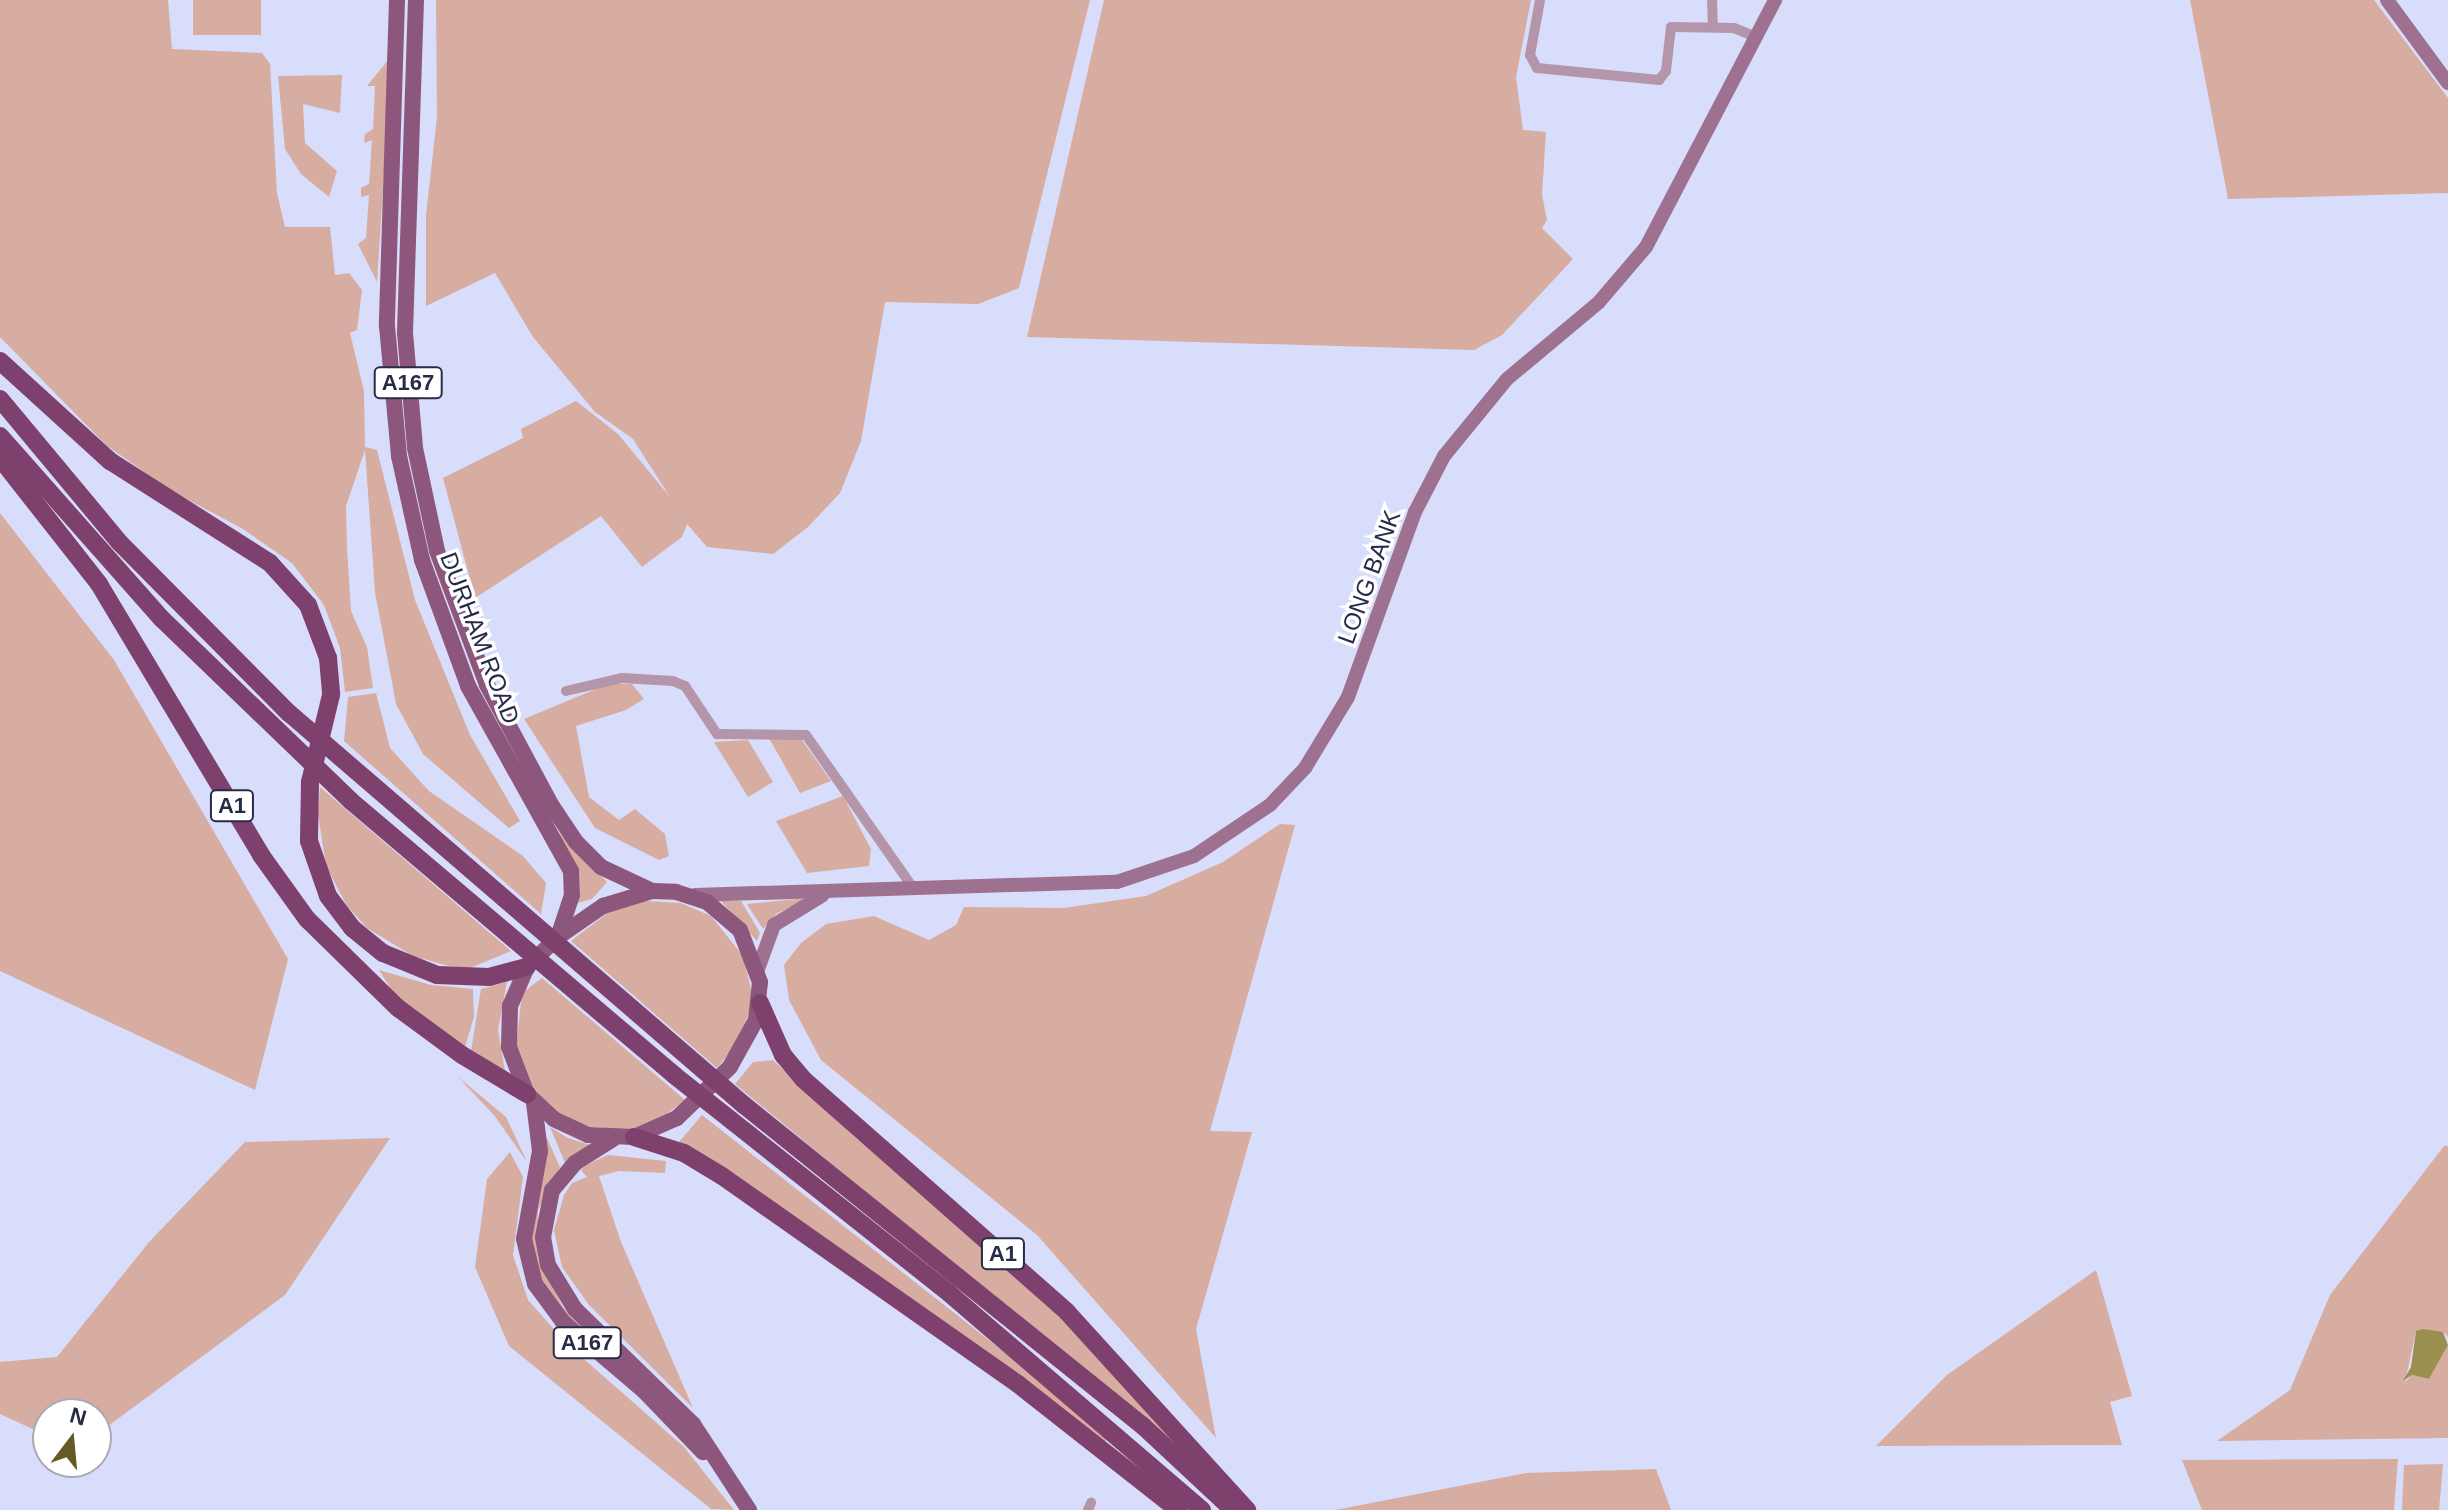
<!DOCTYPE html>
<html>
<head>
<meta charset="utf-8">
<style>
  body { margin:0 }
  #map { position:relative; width:2448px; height:1510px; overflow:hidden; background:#d8ddfb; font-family:Helvetica,sans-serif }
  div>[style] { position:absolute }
  .green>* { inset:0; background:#d6ada0 }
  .water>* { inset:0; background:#9b8f50 }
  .street>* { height:10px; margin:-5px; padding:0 5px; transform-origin:5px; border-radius:5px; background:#b595aa }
  .secondary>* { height:14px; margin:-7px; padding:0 7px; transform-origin:7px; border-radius:7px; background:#9e7190 }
  .primary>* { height:16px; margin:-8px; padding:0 8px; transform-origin:8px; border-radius:8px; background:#8d577d }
  .highway>* { height:18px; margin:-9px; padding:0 9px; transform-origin:9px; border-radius:9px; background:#7e406d }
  span { translate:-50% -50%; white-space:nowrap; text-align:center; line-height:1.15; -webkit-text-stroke:7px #fff; paint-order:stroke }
  .shield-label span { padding:2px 6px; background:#fff; border:2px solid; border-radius:6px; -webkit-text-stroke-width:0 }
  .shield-label { font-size:22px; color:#282b48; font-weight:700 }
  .street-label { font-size:24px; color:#282b48 }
  .north { position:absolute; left:32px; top:1398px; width:80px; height:80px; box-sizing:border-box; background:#fff; border:2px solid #a9aab6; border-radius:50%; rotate:16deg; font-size:22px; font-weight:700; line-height:32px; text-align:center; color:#282b48 }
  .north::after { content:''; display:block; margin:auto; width:28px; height:36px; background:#645a26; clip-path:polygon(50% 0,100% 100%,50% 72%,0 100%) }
</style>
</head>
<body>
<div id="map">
  <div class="green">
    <i style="clip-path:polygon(0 0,168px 0,172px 49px,262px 53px,270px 64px,277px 193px,285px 227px,330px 227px,335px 275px,349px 273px,362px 290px,357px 330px,350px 333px,364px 391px,365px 447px,377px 450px,415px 600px,470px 735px,520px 821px,509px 828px,423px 754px,396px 704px,375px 592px,365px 450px,346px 506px,347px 548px,351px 611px,367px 647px,373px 688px,345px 692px,340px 648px,324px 605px,292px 563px,243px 529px,170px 490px,106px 445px,0 337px)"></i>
    <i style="clip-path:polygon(193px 0,261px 0,261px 35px,193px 35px)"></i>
    <i style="clip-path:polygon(436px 0,1090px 0,1019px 288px,978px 304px,885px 302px,861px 441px,840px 493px,808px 527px,773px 554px,707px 547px,687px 524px,682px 537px,642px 567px,601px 516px,475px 598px,443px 478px,523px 438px,521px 429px,576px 401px,618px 434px,670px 497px,633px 439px,595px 412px,533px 337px,495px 273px,426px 306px,426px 215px,437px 117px)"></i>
    <i style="clip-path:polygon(1104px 0,1531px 0,1516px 77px,1523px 130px,1546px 132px,1542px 195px,1547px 220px,1542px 228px,1573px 259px,1502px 335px,1474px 350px,1027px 337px)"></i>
    <i style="clip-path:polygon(2190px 0,2374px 0,2448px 98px,2448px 193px,2228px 199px)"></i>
    <i style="clip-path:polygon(388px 60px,391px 62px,377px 282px,358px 244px,366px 238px,369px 195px,361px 197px,361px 188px,369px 184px,372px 140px,364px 143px,365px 134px,373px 129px,375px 86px,367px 86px)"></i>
    <i style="clip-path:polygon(342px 75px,340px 113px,303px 104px,305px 143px,337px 171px,329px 197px,301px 174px,285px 149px,278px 76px)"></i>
    <i style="clip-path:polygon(0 513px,114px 660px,288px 959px,255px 1090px,0 971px)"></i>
    <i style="clip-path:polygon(608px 684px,632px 684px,644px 699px,626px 710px,576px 726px,589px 797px,619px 820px,635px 809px,665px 834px,669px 856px,659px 860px,595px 828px,524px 719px)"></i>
    <i style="clip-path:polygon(376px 693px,390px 748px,429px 791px,523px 856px,546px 883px,541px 914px,344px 741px,348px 697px)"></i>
    <i style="clip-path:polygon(769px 738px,802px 740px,831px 781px,800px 793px)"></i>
    <i style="clip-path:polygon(748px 740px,773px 782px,748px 797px,714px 742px)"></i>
    <i style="clip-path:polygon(320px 787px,511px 951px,470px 968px,449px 966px,413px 956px,367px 928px,347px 906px,326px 866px,318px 814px)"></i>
    <i style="clip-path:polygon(843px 796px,871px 849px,869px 866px,807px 873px,776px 821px)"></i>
    <i style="clip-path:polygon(1280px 824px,1295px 825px,1210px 1131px,1252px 1132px,1196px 1329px,1216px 1438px,1037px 1235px,821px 1060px,789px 1000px,784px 965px,801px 943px,826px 924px,874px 916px,929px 940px,956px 925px,964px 907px,1064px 908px,1146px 896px,1223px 862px)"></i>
    <i style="clip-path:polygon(554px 828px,607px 882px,592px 899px,578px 903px,579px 889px)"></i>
    <i style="clip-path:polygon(809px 898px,776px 914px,763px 929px,747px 904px)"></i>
    <i style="clip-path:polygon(646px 901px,681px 903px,711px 916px,743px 956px,752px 993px,749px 1013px,736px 1045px,717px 1068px,571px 941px,610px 911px)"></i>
    <i style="clip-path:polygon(721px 901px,741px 901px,760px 933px,757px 941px)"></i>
    <i style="clip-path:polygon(379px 970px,431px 985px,473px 989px,474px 1017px,465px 1047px,394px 994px)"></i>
    <i style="clip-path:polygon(542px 978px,685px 1100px,658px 1121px,629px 1130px,582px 1126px,558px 1114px,534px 1092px,516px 1049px,522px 993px)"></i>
    <i style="clip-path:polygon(507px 982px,498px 1030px,505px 1071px,471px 1051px,481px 989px)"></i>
    <i style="clip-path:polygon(773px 1060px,857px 1139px,920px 1187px,1046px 1301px,1192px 1462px,735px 1084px,753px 1062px)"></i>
    <i style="clip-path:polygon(458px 1077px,506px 1117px,527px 1162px,494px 1115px)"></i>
    <i style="clip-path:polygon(702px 1115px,1027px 1370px,1107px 1440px,1102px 1443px,679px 1142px)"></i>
    <i style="clip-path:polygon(550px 1127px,568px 1138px,590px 1145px,565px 1163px)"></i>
    <i style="clip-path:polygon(545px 1134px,560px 1167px,538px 1210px,538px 1259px,563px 1307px,602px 1345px,564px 1314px,536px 1273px,529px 1239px)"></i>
    <i style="clip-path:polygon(390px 1138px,285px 1295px,96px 1435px,96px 1414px,48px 1414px,48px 1436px,0 1414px,0 1362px,57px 1357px,149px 1242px,245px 1142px)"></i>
    <i style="clip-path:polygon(2444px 1146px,2448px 1146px,2448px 1337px,2443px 1332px,2416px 1331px,2405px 1382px,2412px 1375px,2429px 1379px,2448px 1345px,2448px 1438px,2217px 1441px,2290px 1390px,2330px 1295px)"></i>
    <i style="clip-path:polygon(510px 1152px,523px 1177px,513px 1255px,528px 1300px,568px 1345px,684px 1447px,734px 1510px,711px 1509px,509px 1346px,475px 1267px,487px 1179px)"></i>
    <i style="clip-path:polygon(608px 1155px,666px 1161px,665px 1173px,619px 1171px,599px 1176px,621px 1242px,693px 1408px,589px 1305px,562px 1267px,554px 1230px,564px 1195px,572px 1183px,587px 1177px,581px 1170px,586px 1165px)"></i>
    <i style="clip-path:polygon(2096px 1270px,2132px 1396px,2110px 1402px,2122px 1445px,1876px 1446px,1947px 1375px)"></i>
    <i style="clip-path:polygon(2398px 1459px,2394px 1510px,2202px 1510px,2182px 1460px)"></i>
    <i style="clip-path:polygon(2443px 1464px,2439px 1510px,2402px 1510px,2404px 1465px)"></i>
    <i style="clip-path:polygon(1656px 1469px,1671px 1510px,1335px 1510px,1526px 1473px)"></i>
  </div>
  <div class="water">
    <i style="clip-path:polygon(2423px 1329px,2443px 1332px,2448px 1345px,2429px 1379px,2412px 1375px,2403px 1381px,2411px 1367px,2416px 1331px)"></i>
  </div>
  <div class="street">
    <i style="left:1540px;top:0;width:56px;rotate:100.3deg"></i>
    <i style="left:1530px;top:55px;width:15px;rotate:62deg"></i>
    <i style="left:1537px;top:68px;width:123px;rotate:5.6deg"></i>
    <i style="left:1659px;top:80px;width:11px;rotate:-52deg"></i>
    <i style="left:1666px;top:71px;width:44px;rotate:-83.5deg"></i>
    <i style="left:1671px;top:27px;width:63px;rotate:0.9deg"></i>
    <i style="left:1734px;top:28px;width:24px;rotate:22deg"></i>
    <i style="left:1712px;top:0;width:27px;rotate:88deg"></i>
    <i style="left:566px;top:691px;width:57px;rotate:-13.1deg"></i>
    <i style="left:622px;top:678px;width:51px;rotate:3.4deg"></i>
    <i style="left:673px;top:681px;width:13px;rotate:23deg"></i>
    <i style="left:685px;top:686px;width:58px;rotate:56.3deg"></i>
    <i style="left:717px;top:734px;width:89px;rotate:0.6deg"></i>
    <i style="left:806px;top:735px;width:183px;rotate:55deg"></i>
    <i style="left:1088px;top:1510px;width:8px;rotate:-67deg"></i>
  </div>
  <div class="secondary">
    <i style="left:2387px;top:0;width:103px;rotate:53.7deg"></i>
    <i style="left:695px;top:895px;width:422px;rotate:-1.8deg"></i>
    <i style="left:1117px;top:882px;width:81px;rotate:-18.7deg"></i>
    <i style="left:1194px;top:856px;width:92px;rotate:-33.9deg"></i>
    <i style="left:1270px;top:805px;width:51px;rotate:-46.6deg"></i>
    <i style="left:1305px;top:768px;width:83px;rotate:-58.8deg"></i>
    <i style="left:1348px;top:697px;width:197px;rotate:-70.1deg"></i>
    <i style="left:1415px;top:512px;width:63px;rotate:-62.6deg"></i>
    <i style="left:1444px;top:456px;width:99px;rotate:-50.7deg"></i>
    <i style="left:1507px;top:379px;width:120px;rotate:-39.9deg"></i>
    <i style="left:1599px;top:302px;width:72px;rotate:-49.5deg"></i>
    <i style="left:1646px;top:247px;width:279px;rotate:-62.4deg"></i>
    <i style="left:758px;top:969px;width:47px;rotate:-70deg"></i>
    <i style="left:774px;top:925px;width:57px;rotate:-31.5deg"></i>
  </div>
  <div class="primary">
    <i style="left:397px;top:0;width:326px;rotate:91.8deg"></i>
    <i style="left:387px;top:326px;width:131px;rotate:84.7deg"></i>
    <i style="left:399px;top:456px;width:107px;rotate:77.5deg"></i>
    <i style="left:422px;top:560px;width:134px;rotate:69.9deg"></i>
    <i style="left:468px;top:686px;width:212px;rotate:60.9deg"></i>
    <i style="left:571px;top:871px;width:24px;rotate:88deg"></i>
    <i style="left:572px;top:895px;width:44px;rotate:108.4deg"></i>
    <i style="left:416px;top:0;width:333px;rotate:91.9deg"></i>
    <i style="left:405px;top:333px;width:115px;rotate:85deg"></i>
    <i style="left:415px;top:448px;width:105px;rotate:77.9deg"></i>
    <i style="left:437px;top:551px;width:143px;rotate:69.5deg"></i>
    <i style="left:487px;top:685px;width:137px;rotate:61.8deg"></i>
    <i style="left:552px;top:806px;width:43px;rotate:56.3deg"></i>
    <i style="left:576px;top:842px;width:35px;rotate:45deg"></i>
    <i style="left:601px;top:867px;width:56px;rotate:25.2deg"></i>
    <i style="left:652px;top:891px;width:24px;rotate:2deg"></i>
    <i style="left:676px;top:892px;width:33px;rotate:18deg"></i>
    <i style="left:707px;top:902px;width:43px;rotate:40.3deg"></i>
    <i style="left:740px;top:930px;width:56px;rotate:69deg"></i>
    <i style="left:760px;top:982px;width:38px;rotate:96deg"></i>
    <i style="left:756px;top:1020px;width:54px;rotate:119deg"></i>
    <i style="left:730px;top:1067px;width:74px;rotate:136.1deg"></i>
    <i style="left:677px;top:1118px;width:47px;rotate:156.2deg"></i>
    <i style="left:634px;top:1137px;width:46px;rotate:-177.5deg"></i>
    <i style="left:588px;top:1135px;width:38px;rotate:-155deg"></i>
    <i style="left:554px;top:1119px;width:37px;rotate:-137deg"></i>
    <i style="left:527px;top:1094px;width:50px;rotate:-111deg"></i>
    <i style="left:509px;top:1047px;width:41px;rotate:-88.6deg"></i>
    <i style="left:510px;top:1006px;width:43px;rotate:-66.4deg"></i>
    <i style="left:527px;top:967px;width:43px;rotate:-44.1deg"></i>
    <i style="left:558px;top:937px;width:55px;rotate:-34.6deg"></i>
    <i style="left:603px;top:906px;width:51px;rotate:-17deg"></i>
    <i style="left:534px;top:1103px;width:48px;rotate:82.9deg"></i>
    <i style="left:540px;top:1151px;width:89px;rotate:100.3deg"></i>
    <i style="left:524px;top:1239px;width:46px;rotate:76.3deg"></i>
    <i style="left:535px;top:1284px;width:47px;rotate:53.6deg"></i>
    <i style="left:563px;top:1322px;width:106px;rotate:40.4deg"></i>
    <i style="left:644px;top:1391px;width:85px;rotate:46deg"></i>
    <i style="left:613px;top:1139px;width:45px;rotate:147.7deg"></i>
    <i style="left:575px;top:1163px;width:35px;rotate:130deg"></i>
    <i style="left:552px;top:1190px;width:48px;rotate:100.8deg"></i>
    <i style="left:543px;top:1237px;width:28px;rotate:80deg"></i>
    <i style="left:548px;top:1265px;width:52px;rotate:58.5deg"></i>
    <i style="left:575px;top:1309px;width:165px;rotate:44.3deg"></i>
    <i style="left:693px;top:1424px;width:103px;rotate:56.9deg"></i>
  </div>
  <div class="highway">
    <i style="left:0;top:361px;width:149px;rotate:42.3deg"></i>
    <i style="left:110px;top:461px;width:190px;rotate:32.5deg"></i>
    <i style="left:270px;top:563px;width:57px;rotate:47.9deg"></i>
    <i style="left:308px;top:605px;width:57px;rotate:69.3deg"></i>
    <i style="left:328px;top:658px;width:37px;rotate:85deg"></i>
    <i style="left:331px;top:695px;width:89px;rotate:103.6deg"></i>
    <i style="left:310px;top:782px;width:59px;rotate:91deg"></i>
    <i style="left:309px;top:841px;width:58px;rotate:70.9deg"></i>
    <i style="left:328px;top:896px;width:40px;rotate:53deg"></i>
    <i style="left:352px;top:928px;width:40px;rotate:39deg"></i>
    <i style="left:383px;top:953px;width:58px;rotate:22.2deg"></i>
    <i style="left:437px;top:975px;width:52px;rotate:2.2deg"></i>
    <i style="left:489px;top:977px;width:39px;rotate:-15deg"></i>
    <i style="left:0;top:399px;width:187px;rotate:50.2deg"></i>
    <i style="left:120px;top:543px;width:240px;rotate:45.2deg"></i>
    <i style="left:289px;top:713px;width:601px;rotate:40.75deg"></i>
    <i style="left:744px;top:1105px;width:512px;rotate:38.82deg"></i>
    <i style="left:1143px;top:1426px;width:123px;rotate:43deg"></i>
    <i style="left:0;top:436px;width:244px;rotate:48.5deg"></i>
    <i style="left:162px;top:619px;width:262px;rotate:43.9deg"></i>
    <i style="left:351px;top:801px;width:424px;rotate:40.3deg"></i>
    <i style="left:674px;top:1075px;width:352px;rotate:38.4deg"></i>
    <i style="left:950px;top:1294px;width:332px;rotate:40.6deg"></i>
    <i style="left:0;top:458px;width:160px;rotate:51.8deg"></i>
    <i style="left:99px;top:584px;width:316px;rotate:59.1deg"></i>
    <i style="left:261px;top:855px;width:79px;rotate:54.3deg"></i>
    <i style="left:307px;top:919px;width:127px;rotate:44.4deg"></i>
    <i style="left:398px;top:1008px;width:79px;rotate:36.3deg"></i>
    <i style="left:462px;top:1055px;width:76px;rotate:31deg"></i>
    <i style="left:760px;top:1003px;width:57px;rotate:66.1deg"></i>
    <i style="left:783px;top:1055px;width:31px;rotate:50deg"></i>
    <i style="left:803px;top:1079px;width:352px;rotate:41.4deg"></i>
    <i style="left:1067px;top:1312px;width:268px;rotate:47.7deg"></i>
    <i style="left:634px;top:1137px;width:52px;rotate:17.7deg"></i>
    <i style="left:684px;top:1153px;width:44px;rotate:31.2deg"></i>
    <i style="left:722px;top:1176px;width:362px;rotate:35.1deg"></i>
    <i style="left:1018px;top:1384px;width:204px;rotate:38.2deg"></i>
  </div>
  <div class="shield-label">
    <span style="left:408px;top:383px">A167</span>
    <span style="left:232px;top:806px">A1</span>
    <span style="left:1003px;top:1254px">A1</span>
    <span style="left:587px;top:1343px">A167</span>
  </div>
  <div class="street-label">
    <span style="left:1369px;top:577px;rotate:-70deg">LONG BANK</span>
    <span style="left:480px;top:638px;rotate:69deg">DURHAM ROAD</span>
  </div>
  <div class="north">N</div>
</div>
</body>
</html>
